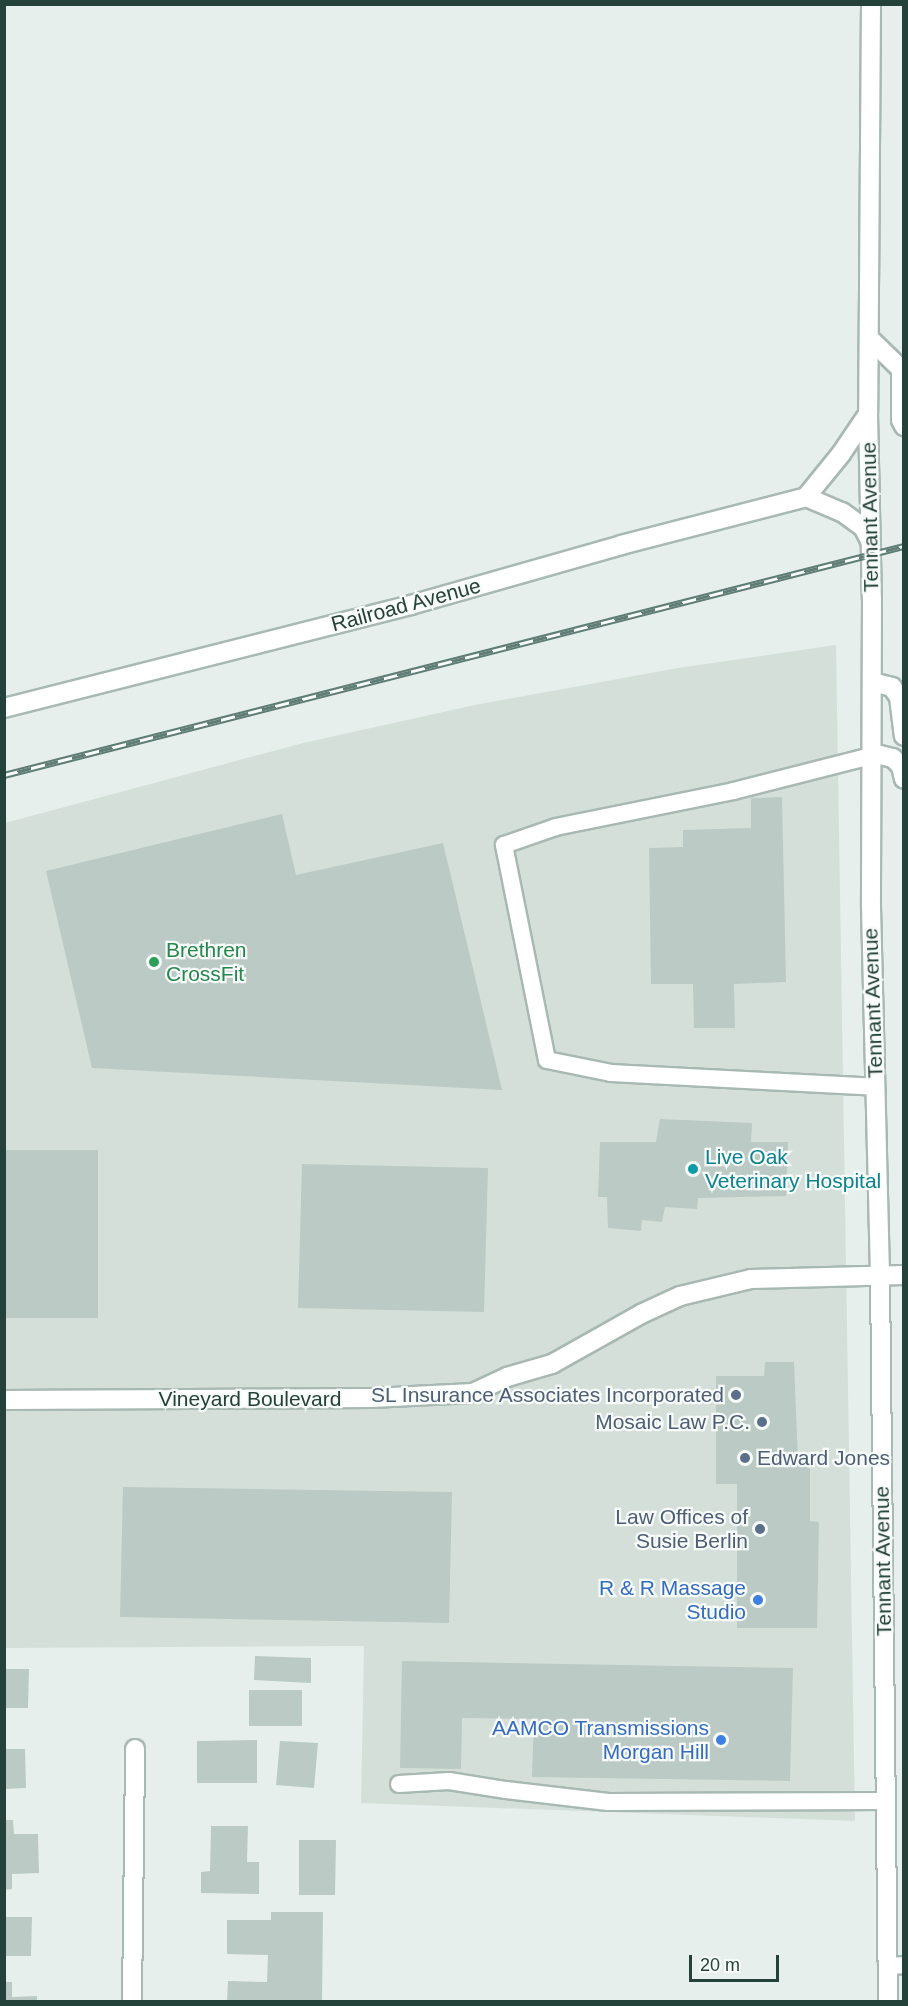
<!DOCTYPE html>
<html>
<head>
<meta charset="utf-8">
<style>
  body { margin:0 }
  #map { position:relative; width:908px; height:2006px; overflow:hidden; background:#e6efeb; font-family:Helvetica,sans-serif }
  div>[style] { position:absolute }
  .built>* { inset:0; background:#d4dfda }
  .building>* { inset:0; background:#bbcac4 }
  .roads { filter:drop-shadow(2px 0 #a8b8b2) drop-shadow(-2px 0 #a8b8b2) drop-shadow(0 2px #a8b8b2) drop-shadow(0 -2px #a8b8b2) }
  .service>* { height:16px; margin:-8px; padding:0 8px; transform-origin:8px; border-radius:8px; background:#fff }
  .minor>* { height:18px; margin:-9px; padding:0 9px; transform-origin:9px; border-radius:9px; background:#fff }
  .tertiary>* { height:18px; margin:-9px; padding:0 9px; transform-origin:9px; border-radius:9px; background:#fff }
  .secondary>* { height:18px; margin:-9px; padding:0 9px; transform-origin:9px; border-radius:9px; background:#fff }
  .rail>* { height:7px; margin-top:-3.5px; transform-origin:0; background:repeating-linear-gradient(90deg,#f7fbf9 0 14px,#5f7d75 0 28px); box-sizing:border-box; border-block:2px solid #5f7d75 }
  .dots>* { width:16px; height:16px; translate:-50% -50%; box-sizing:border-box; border:3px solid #f7fbf9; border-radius:50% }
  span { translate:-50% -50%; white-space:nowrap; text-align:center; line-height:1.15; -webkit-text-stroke:4.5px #f7fbf9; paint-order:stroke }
  .street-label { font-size:21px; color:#24423a }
  .leisure-label { font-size:21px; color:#27864d }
  .left { translate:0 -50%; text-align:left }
  .culture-label { font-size:21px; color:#0d838f }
  .service-label { font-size:21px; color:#4e5e75 }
  .right { translate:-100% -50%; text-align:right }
  .shop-label { font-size:21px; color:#366cbe }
  .frame { position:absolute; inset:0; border:6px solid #24423a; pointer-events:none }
  .scale { position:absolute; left:689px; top:1955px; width:90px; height:27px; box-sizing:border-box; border:3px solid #24423a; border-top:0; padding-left:8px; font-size:18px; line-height:21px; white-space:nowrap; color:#24423a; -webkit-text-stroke:4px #f7fbf9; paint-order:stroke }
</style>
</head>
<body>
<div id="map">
  <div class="built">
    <i style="clip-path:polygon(836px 645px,855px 1821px,361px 1803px,364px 1646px,5px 1648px,5px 823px,303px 743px,475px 705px,678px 668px)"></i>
  </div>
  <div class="building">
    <i style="clip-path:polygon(782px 797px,786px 982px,734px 984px,735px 1028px,694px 1028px,693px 984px,651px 984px,649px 848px,683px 847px,683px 830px,751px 828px,751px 798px)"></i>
    <i style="clip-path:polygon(282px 814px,296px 875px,443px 843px,502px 1090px,92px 1068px,46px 871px)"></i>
    <i style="clip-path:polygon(660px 1119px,752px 1123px,751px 1142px,788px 1142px,786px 1196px,698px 1198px,697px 1209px,665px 1207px,662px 1222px,642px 1220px,641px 1231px,608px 1228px,607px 1197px,598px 1197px,600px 1142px,656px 1142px)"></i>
    <i style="clip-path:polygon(4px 1150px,98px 1150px,98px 1318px,4px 1318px)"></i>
    <i style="clip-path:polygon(302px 1164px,488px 1168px,484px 1312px,298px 1308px)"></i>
    <i style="clip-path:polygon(765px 1362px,794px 1362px,798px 1462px,810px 1469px,810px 1521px,819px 1522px,817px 1628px,737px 1628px,737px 1484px,716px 1484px,716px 1376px,764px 1376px)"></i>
    <i style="clip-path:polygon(123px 1487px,452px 1492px,449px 1623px,120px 1617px)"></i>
    <i style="clip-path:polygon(255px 1656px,311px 1658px,311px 1683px,254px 1680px)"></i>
    <i style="clip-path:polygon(402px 1661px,793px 1668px,790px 1781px,532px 1777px,534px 1719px,462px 1718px,461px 1769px,400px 1768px)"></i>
    <i style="clip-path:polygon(4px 1669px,29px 1669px,28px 1708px,4px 1708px)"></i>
    <i style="clip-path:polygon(249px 1690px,302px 1690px,302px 1726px,249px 1726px)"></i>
    <i style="clip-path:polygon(257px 1740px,257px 1783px,197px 1783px,197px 1741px)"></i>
    <i style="clip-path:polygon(280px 1741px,318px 1743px,314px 1788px,276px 1785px)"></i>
    <i style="clip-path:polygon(4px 1749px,25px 1749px,26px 1788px,4px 1789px)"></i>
    <i style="clip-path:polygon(4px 1820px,13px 1820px,14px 1834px,38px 1834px,39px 1873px,12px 1874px,12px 1889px,4px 1890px)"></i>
    <i style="clip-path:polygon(211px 1826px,248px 1826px,247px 1862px,259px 1862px,259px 1894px,201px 1893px,201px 1872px,210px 1871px)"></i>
    <i style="clip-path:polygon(299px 1840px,336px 1840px,335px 1895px,299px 1895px)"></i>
    <i style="clip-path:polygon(271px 1912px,323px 1912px,322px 2002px,227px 2002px,228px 1981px,267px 1982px,268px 1955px,227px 1954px,227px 1920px,271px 1920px)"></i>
    <i style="clip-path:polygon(4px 1917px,32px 1917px,31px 1956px,4px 1956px)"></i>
    <i style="clip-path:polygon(4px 1982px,12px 1982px,12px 1997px,37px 1996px,37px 2002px,4px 2002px)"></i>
  </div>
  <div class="roads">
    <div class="service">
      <i style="left:871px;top:756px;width:141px;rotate:165.7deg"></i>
      <i style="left:734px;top:791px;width:182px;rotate:168.6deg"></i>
      <i style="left:556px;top:827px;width:55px;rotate:160.9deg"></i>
      <i style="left:504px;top:845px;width:219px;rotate:78.7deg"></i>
      <i style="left:547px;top:1060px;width:65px;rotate:11.5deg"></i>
      <i style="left:611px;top:1073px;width:264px;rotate:3deg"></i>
      <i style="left:399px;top:1784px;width:50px;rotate:-3.4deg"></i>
      <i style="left:449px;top:1781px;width:58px;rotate:9deg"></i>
      <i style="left:506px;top:1790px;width:103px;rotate:6.7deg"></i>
      <i style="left:608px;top:1802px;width:278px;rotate:-0.2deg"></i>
      <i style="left:887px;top:1966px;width:17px;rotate:-3deg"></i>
    </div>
    <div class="minor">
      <i style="left:4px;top:708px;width:420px;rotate:-14.2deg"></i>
      <i style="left:411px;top:605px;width:218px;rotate:-15.9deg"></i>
      <i style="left:621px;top:545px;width:191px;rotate:-14.5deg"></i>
      <i style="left:132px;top:2002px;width:253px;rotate:-89.3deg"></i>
    </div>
    <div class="tertiary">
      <i style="left:4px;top:1400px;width:368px;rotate:-0.3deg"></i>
      <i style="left:372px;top:1398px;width:101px;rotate:-2.8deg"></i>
      <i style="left:473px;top:1393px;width:38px;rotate:-25deg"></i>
      <i style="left:507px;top:1377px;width:47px;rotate:-16.1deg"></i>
      <i style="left:552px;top:1364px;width:102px;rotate:-29.3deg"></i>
      <i style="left:641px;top:1314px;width:43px;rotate:-24.8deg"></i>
      <i style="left:680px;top:1296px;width:73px;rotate:-13.5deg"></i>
      <i style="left:751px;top:1279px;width:153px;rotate:-1.5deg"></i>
    </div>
    <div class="secondary">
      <i style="left:871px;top:4px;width:410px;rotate:90.4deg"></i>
      <i style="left:868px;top:414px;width:185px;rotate:88.8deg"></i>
      <i style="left:872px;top:599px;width:308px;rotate:90.2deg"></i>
      <i style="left:871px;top:907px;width:369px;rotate:88.6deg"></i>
      <i style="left:880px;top:1276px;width:726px;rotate:89.37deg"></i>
      <i style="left:870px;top:339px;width:43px;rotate:44.1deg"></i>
      <i style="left:901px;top:369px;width:51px;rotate:90deg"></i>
      <i style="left:901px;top:420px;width:7px;rotate:63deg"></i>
      <i style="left:868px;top:414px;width:48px;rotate:124deg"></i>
      <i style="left:841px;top:454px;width:55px;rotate:129.1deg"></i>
      <i style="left:806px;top:497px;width:39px;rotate:23deg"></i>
      <i style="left:842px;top:512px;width:26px;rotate:36deg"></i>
      <i style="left:863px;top:527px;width:16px;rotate:63deg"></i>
      <i style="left:872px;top:682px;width:21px;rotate:14deg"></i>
      <i style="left:892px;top:687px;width:12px;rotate:55deg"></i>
      <i style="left:899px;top:697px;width:39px;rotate:83deg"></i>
      <i style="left:871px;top:756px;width:9px;rotate:-6deg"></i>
      <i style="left:880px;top:755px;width:13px;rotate:13deg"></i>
      <i style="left:893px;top:758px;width:11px;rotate:45deg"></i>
      <i style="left:901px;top:766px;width:13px;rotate:77deg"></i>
    </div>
  </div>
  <div class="rail">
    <i style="left:4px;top:775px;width:929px;rotate:-14.28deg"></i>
  </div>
  <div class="dots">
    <i style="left:154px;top:962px;background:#2e9e5b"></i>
    <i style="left:693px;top:1169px;background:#0f9aa8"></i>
    <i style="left:736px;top:1395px;background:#5c6f8a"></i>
    <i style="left:762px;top:1422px;background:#5c6f8a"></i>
    <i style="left:745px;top:1458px;background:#5c6f8a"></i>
    <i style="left:760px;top:1529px;background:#5c6f8a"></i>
    <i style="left:758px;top:1600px;background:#3f7fe0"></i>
    <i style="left:721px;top:1740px;background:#3f7fe0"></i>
  </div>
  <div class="street-label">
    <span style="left:870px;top:517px;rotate:-91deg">Tennant Avenue</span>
    <span style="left:406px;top:605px;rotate:-15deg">Railroad Avenue</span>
    <span style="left:873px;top:1003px;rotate:-92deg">Tennant Avenue</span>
    <span style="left:250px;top:1399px">Vineyard Boulevard</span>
    <span style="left:883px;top:1561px;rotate:-91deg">Tennant Avenue</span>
  </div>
  <div class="leisure-label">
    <span class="left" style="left:166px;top:962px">Brethren<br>CrossFit</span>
  </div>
  <div class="culture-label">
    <span class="left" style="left:705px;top:1169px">Live Oak<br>Veterinary Hospital</span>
  </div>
  <div class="service-label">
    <span class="right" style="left:724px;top:1395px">SL Insurance Associates Incorporated</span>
    <span class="right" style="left:750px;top:1422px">Mosaic Law P.C.</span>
    <span class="left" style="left:757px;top:1458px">Edward Jones</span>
    <span class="right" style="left:748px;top:1529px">Law Offices of<br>Susie Berlin</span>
  </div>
  <div class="shop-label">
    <span class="right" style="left:746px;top:1600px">R &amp; R Massage<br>Studio</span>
    <span class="right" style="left:709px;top:1740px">AAMCO Transmissions<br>Morgan Hill</span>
  </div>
  <div class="frame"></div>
  <div class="scale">20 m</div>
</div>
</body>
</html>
